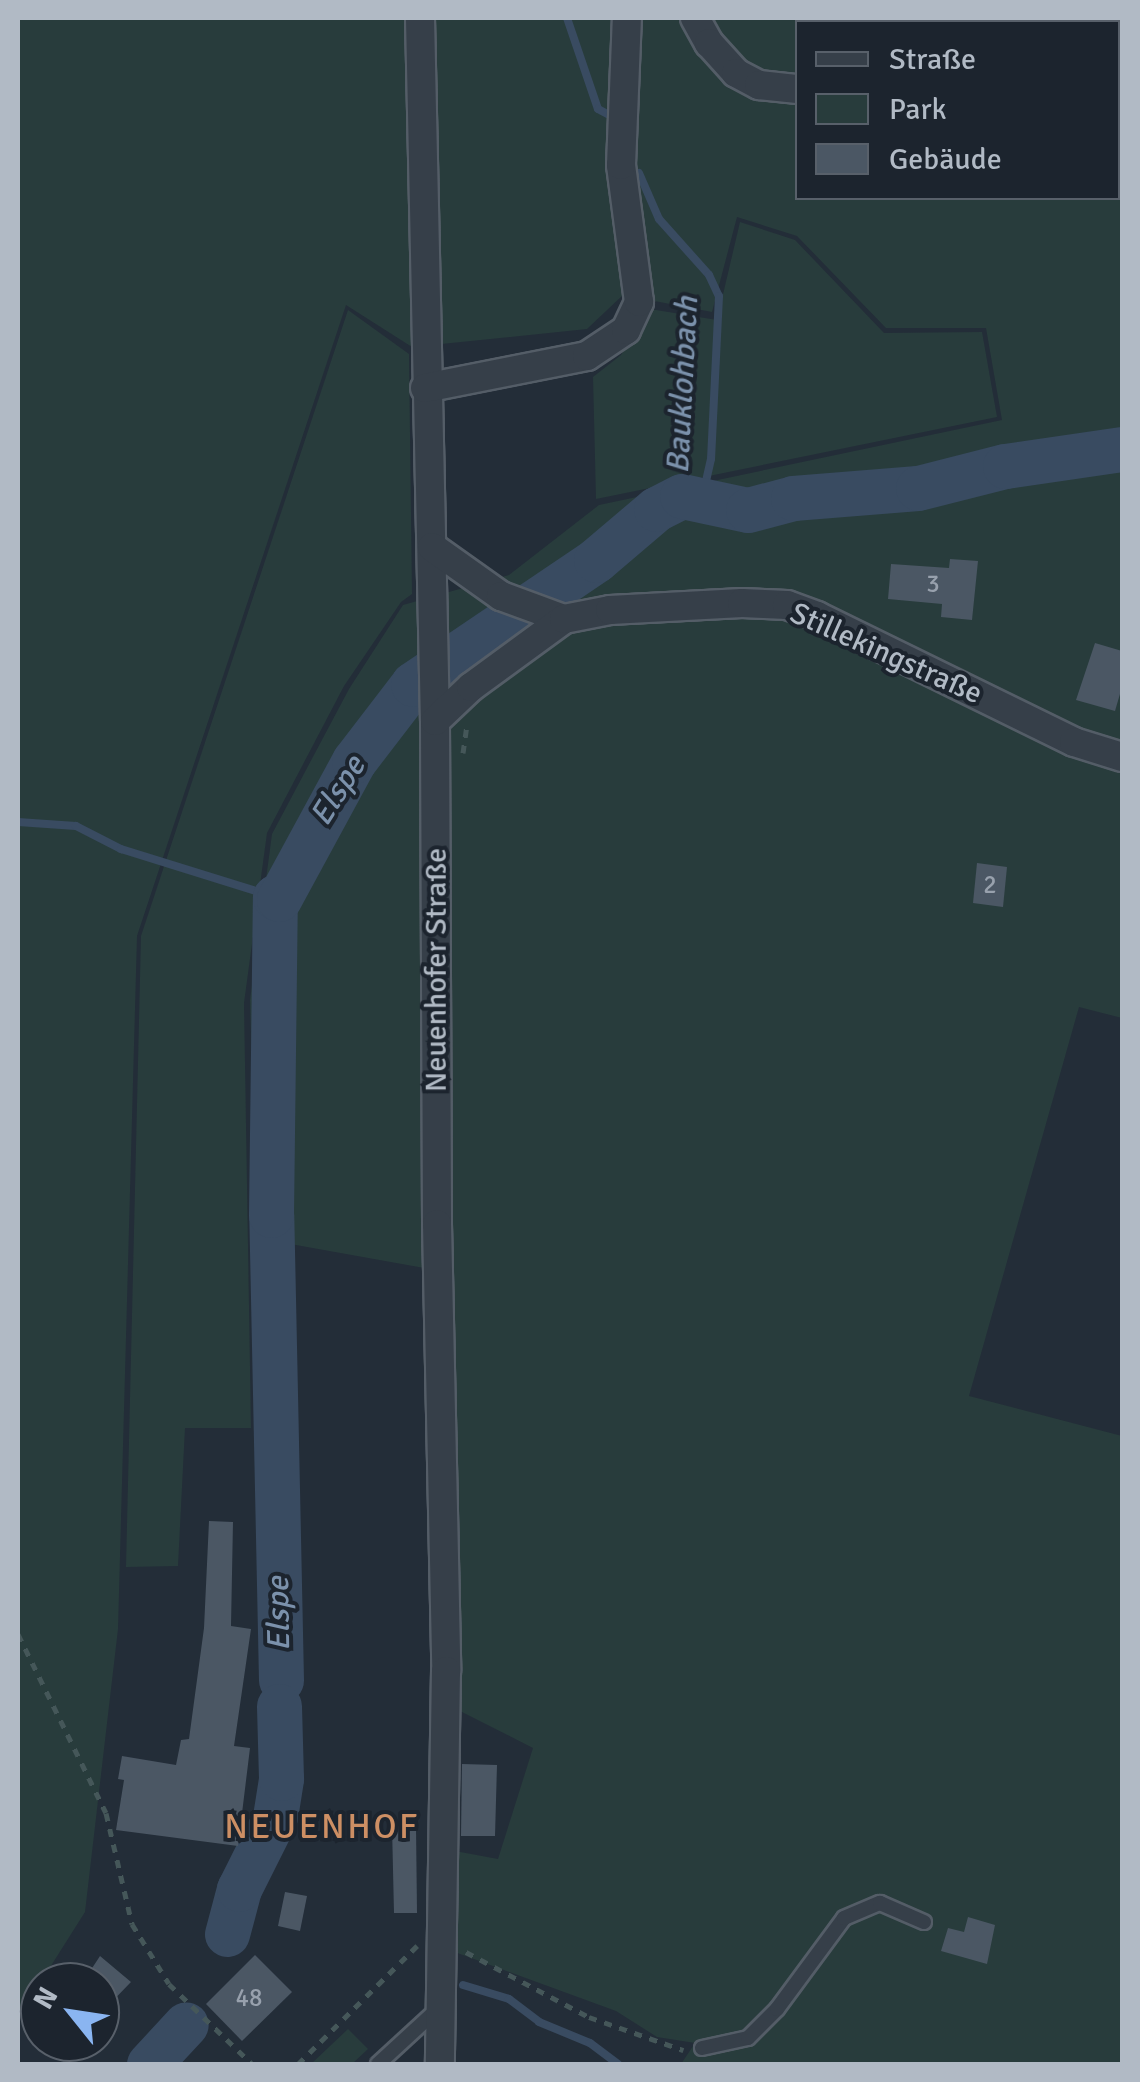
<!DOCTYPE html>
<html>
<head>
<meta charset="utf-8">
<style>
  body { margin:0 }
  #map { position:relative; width:1140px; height:2082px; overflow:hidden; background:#232d38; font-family:Signika,sans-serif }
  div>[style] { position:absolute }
  .green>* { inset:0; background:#283c3c }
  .stream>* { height:8px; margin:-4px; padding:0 4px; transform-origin:4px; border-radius:4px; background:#394b61 }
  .river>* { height:45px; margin:-22.5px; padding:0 22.5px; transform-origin:22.5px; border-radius:22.5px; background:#394b61 }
  .building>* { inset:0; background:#4b5764 }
  .path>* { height:5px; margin-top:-2.5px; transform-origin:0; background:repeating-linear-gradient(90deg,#455759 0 8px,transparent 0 16px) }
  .roads { filter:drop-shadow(2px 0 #545d67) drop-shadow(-2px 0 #545d67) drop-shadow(0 2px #545d67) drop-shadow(0 -2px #545d67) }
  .service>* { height:14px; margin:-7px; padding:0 7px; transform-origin:7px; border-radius:7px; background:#363f49 }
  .minor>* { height:28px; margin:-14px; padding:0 14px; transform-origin:14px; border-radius:14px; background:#363f49 }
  span { translate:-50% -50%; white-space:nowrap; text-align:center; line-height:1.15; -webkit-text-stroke:8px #1c242e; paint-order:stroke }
  .number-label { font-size:25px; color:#98a1ad }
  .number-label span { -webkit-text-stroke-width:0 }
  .street-label { font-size:30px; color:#b1bac5 }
  .water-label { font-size:32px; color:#7b91ab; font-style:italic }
  .quarter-label { font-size:35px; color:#cd8f64; letter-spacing:2.5px }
  .frame { position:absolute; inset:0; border:20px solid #b1bac5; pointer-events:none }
  .legend { position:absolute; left:795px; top:20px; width:325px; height:180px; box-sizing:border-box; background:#1c242e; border:2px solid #58606a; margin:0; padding:12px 18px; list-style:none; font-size:30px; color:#b1bac5 }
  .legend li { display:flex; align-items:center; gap:20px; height:50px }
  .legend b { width:50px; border:2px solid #58606a }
  .north { position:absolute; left:20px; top:1962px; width:100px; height:100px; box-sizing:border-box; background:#1c242e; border:2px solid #58606a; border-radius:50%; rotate:300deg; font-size:28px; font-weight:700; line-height:40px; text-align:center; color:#b1bac5 }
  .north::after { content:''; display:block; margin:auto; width:35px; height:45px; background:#8ab5f1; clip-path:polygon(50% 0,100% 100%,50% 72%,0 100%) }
</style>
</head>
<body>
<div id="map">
  <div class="green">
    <i style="clip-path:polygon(evenodd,18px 18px,1122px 18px,1122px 1018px,1079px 1007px,969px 1396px,1122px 1436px,1122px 2064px,681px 2064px,695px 2043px,657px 2037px,616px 2011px,452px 1951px,455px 1851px,498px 1859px,533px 1748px,458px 1710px,452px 1273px,257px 1238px,250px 1000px,272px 834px,349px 689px,403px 605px,509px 575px,599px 505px,1002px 420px,986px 328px,886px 328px,797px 236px,737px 217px,712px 312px,623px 295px,587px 329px,412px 347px,346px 305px,137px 936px,118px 1629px,85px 1912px,18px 2018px,18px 18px,798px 22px,1118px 22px,1118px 198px,798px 198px,798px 22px)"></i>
    <i style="clip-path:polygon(740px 222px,795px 240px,884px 333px,982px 332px,997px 417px,596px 499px,593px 377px,621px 355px,650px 309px,717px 320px)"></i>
    <i style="clip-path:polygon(348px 310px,409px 354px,412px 594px,401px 602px,344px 686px,267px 833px,244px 1003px,251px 1428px,185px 1428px,178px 1566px,126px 1567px,141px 936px)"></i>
    <i style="clip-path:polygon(348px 2029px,368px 2049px,352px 2064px,311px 2064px)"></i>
  </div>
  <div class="stream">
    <i style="left:567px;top:18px;width:96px;rotate:71.2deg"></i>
    <i style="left:598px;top:109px;width:17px;rotate:28deg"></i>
    <i style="left:639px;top:173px;width:50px;rotate:66.5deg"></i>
    <i style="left:659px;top:219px;width:75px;rotate:48.2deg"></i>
    <i style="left:709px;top:275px;width:23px;rotate:65deg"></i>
    <i style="left:719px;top:296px;width:163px;rotate:92.8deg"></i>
    <i style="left:711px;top:459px;width:45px;rotate:102.8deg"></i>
    <i style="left:18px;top:822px;width:58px;rotate:3.9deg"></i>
    <i style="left:76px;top:826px;width:51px;rotate:27.1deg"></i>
    <i style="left:121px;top:849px;width:161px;rotate:17.3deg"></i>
    <i style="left:463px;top:1985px;width:48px;rotate:16.9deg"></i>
    <i style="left:509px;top:1999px;width:38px;rotate:37deg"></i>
    <i style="left:539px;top:2022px;width:55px;rotate:22.4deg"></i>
    <i style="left:590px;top:2043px;width:35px;rotate:37deg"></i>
  </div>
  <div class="river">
    <i style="left:281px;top:1680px;width:465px;rotate:-91.2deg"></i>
    <i style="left:271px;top:1215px;width:318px;rotate:-89.3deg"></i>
    <i style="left:275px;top:897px;width:4px;rotate:27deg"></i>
    <i style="left:279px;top:899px;width:157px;rotate:-61.5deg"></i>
    <i style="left:354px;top:761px;width:97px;rotate:-52.5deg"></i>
    <i style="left:413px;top:684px;width:221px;rotate:-34.1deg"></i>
    <i style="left:596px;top:560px;width:79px;rotate:-40.4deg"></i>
    <i style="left:656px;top:509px;width:29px;rotate:-27deg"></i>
    <i style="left:682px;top:496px;width:67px;rotate:12deg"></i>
    <i style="left:748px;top:510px;width:47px;rotate:-14.9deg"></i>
    <i style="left:793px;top:498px;width:125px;rotate:-4.6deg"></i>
    <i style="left:918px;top:488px;width:90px;rotate:-14.2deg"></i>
    <i style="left:1005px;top:466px;width:118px;rotate:-8.3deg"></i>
    <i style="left:227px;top:1934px;width:47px;rotate:-75.1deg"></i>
    <i style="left:239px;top:1889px;width:80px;rotate:-63.4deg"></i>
    <i style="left:275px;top:1817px;width:39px;rotate:-81deg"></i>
    <i style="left:281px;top:1778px;width:72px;rotate:-91.6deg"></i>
    <i style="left:149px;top:2064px;width:54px;rotate:-47.2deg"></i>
  </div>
  <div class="building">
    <i style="clip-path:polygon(950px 559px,978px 561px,972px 620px,941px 617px,942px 604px,888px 599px,891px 564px,949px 568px)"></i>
    <i style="clip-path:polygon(1095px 643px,1122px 651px,1122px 687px,1115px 711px,1076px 700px)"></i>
    <i style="clip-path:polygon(977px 863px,1007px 867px,1003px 907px,973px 903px)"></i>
    <i style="clip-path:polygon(209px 1521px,233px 1522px,231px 1626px,251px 1629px,234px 1746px,250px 1748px,238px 1846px,116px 1830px,124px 1780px,118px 1779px,122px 1756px,176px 1765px,181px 1740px,189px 1739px,204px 1628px)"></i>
    <i style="clip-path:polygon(462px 1764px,497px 1765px,495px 1836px,461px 1836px)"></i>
    <i style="clip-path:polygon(392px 1826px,416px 1826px,417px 1913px,394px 1913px)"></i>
    <i style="clip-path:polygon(285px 1892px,307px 1896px,300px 1931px,278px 1926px)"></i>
    <i style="clip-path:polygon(968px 1917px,995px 1925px,987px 1964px,941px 1951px,948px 1928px,964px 1932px)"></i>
    <i style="clip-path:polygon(255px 1955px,292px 1992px,242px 2041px,206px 2004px)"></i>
    <i style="clip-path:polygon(100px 1956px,131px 1982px,100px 2014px,100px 1982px,83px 1982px)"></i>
  </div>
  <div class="path">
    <i style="left:463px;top:753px;width:28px;rotate:-82deg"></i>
    <i style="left:18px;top:1634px;width:199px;rotate:63.8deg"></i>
    <i style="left:106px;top:1813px;width:114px;rotate:76.8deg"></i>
    <i style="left:132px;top:1924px;width:70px;rotate:58.3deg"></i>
    <i style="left:169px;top:1984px;width:115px;rotate:43.9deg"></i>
    <i style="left:466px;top:1952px;width:139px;rotate:27.9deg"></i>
    <i style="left:589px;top:2017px;width:100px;rotate:19.3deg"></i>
    <i style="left:298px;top:2064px;width:168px;rotate:-44.8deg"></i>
  </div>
  <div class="roads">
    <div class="service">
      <i style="left:702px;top:2048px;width:47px;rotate:-12.3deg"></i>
      <i style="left:748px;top:2038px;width:41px;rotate:-45deg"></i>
      <i style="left:777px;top:2009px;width:113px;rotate:-53.6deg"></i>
      <i style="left:844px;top:1918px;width:39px;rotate:-23deg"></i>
      <i style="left:880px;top:1903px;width:48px;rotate:23.4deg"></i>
      <i style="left:378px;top:2064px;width:84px;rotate:-42.6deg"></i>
    </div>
    <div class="minor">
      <i style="left:420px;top:18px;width:703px;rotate:88.78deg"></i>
      <i style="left:435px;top:721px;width:503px;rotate:89.77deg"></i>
      <i style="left:437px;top:1224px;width:447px;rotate:88.8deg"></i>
      <i style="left:446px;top:1671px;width:393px;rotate:90.9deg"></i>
      <i style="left:695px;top:18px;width:29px;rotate:61deg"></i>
      <i style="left:709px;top:43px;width:40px;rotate:48deg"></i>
      <i style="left:736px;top:73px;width:26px;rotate:28deg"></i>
      <i style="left:759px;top:85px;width:39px;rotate:6deg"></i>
      <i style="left:1118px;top:96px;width:4px"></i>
      <i style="left:425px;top:388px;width:165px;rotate:-11.2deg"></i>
      <i style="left:587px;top:356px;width:47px;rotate:-33.7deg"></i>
      <i style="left:626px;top:330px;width:31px;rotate:-65deg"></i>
      <i style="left:639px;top:302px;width:138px;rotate:-97.5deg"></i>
      <i style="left:621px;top:165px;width:147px;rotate:-87.7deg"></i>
      <i style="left:432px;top:547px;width:85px;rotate:35.4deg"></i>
      <i style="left:501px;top:596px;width:67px;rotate:20.1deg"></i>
      <i style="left:435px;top:721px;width:50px;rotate:-43.4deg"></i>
      <i style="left:471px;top:687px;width:115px;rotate:-36.2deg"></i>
      <i style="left:564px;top:619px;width:47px;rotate:-11.1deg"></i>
      <i style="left:610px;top:610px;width:132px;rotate:-3deg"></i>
      <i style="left:742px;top:603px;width:45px;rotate:2.5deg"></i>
      <i style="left:787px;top:605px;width:32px;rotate:20deg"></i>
      <i style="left:817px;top:616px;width:286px;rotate:26.1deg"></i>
      <i style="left:1074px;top:742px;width:50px;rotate:17.4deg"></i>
    </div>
  </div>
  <div class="number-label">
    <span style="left:933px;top:584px">3</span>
    <span style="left:990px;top:885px">2</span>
    <span style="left:249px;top:1998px">48</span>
  </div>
  <div class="street-label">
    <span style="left:886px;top:654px;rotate:24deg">Stillekingstraße</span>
    <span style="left:437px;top:970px;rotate:-90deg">Neuenhofer Straße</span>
  </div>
  <div class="water-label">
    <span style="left:683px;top:385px;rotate:-87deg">Bauklohbach</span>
    <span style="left:338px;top:791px;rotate:-58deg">Elspe</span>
    <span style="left:279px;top:1614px;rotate:-91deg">Elspe</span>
  </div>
  <div class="quarter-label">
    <span style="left:322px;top:1827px">NEUENHOF</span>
  </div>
  <div class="frame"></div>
  <ul class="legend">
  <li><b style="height:12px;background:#363f49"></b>Straße</li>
  <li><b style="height:28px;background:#283c3c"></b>Park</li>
  <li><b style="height:28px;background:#4b5764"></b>Gebäude</li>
  </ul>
  <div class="north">N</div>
</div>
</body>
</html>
